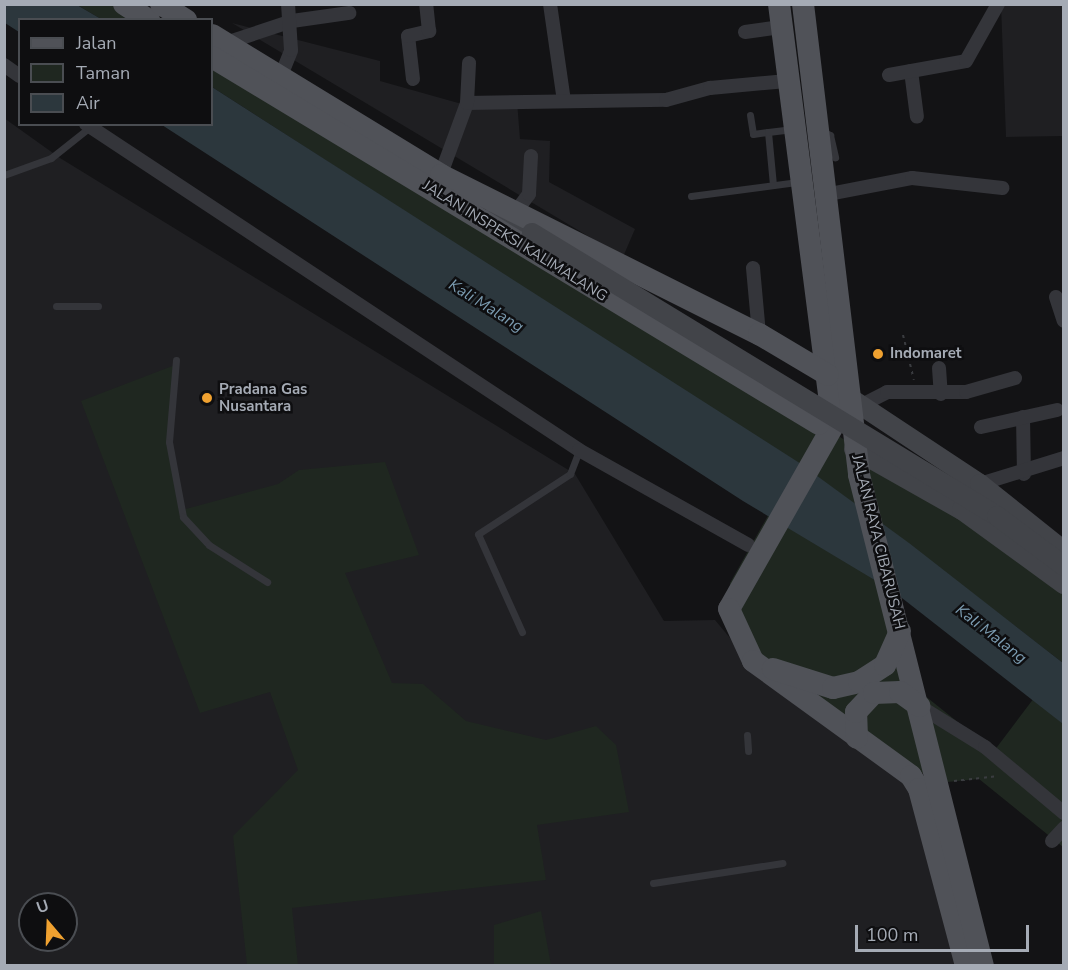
<!DOCTYPE html>
<html>
<head>
<meta charset="utf-8">
<style>
  body { margin:0 }
  #map { position:relative; width:1068px; height:970px; overflow:hidden; background:#131315; font-family:"Nunito Sans",sans-serif }
  div>[style] { position:absolute }
  .built>* { inset:0; background:#1f1f22 }
  .green>* { inset:0; background:#1f2720 }
  .water>* { inset:0; background:#2c373d }
  .path>* { height:2px; margin-top:-1px; transform-origin:0; background:repeating-linear-gradient(90deg,#3a3c40 0 3px,transparent 0 7.5px) }
  .service>* { height:7px; margin:-3.5px; padding:0 3.5px; transform-origin:3.5px; border-radius:3.5px; background:#34353a }
  .minor>* { height:14px; margin:-7px; padding:0 7px; transform-origin:7px; border-radius:7px; background:#34353a }
  .secondary>* { height:20px; margin:-10px; padding:0 10px; transform-origin:10px; border-radius:10px; background:#424449 }
  .primary>* { height:22px; margin:-11px; padding:0 11px; transform-origin:11px; border-radius:11px; background:#505258 }
  .secondary-bridge>* { height:20px; margin:-10px; padding:0 10px; transform-origin:10px; border-radius:10px; background:#424449 }
  .dots>* { width:16px; height:16px; translate:-50% -50%; box-sizing:border-box; border:3px solid #0e0e10; border-radius:50% }
  span { translate:-50% -50%; white-space:nowrap; text-align:center; line-height:1.15; -webkit-text-stroke:5px #0e0e10; paint-order:stroke }
  .street-label { font-size:15px; color:#a5abb5 }
  .poi-label { font-size:15px; color:#a5abb5; font-weight:700 }
  .left { translate:0 -50%; text-align:left }
  .water-label { font-size:16px; color:#7b9bb0; font-style:italic }
  .frame { position:absolute; inset:0; border:6px solid #a5abb5; pointer-events:none }
  .legend { position:absolute; left:18px; top:18px; width:195px; height:108px; box-sizing:border-box; background:#0e0e10; border:2px solid #4a4d52; margin:0; padding:8px 10px; list-style:none; font-size:18px; color:#a5abb5 }
  .legend li { display:flex; align-items:center; gap:12px; height:30px }
  .legend b { width:30px; border:2px solid #4a4d52 }
  .north { position:absolute; left:18px; top:892px; width:60px; height:60px; box-sizing:border-box; background:#0e0e10; border:2px solid #4a4d52; border-radius:50%; rotate:341deg; font-size:16px; font-weight:700; line-height:24px; text-align:center; color:#a5abb5 }
  .north::after { content:''; display:block; margin:auto; width:21px; height:27px; background:#efa130; clip-path:polygon(50% 0,100% 100%,50% 72%,0 100%) }
  .scale { position:absolute; left:855px; top:925px; width:174px; height:27px; box-sizing:border-box; border:3px solid #a5abb5; border-top:0; padding-left:8px; font-size:18px; line-height:21px; white-space:nowrap; color:#a5abb5; -webkit-text-stroke:4px #0e0e10; paint-order:stroke }
</style>
</head>
<body>
<div id="map">
  <div class="built">
    <i style="clip-path:polygon(1001px 5px,1063px 5px,1063px 136px,1006px 137px)"></i>
    <i style="clip-path:polygon(232px 23px,380px 61px,380px 81px,469px 106px,517px 101px,520px 139px,550px 141px,549px 182px,635px 229px,623px 257px)"></i>
    <i style="clip-path:polygon(evenodd,4px 118px,60px 158px,575px 474px,664px 621px,715px 620px,756px 669px,895px 769px,924px 813px,956px 965px,5px 965px,4px 118px,30px 904px,66px 904px,66px 940px,30px 940px,30px 904px)"></i>
  </div>
  <div class="green">
    <i style="clip-path:polygon(77px 5px,124px 5px,149px 19px,101px 19px)"></i>
    <i style="clip-path:polygon(212px 57px,831px 431px,1063px 584px,1063px 663px,872px 516px,914px 687px,994px 751px,1034px 698px,1063px 724px,1063px 847px,979px 779px,937px 783px,753px 661px,730px 601px,730px 583px,797px 464px,212px 87px)"></i>
    <i style="clip-path:polygon(175px 365px,171px 439px,182px 510px,278px 484px,299px 470px,385px 462px,419px 555px,345px 573px,392px 683px,423px 684px,466px 721px,546px 740px,596px 726px,616px 745px,629px 812px,537px 825px,546px 880px,292px 908px,298px 965px,247px 965px,233px 836px,298px 770px,270px 692px,200px 713px,81px 401px)"></i>
    <i style="clip-path:polygon(541px 911px,551px 965px,494px 965px,494px 925px)"></i>
  </div>
  <div class="water">
    <i style="clip-path:polygon(4px 5px,77px 5px,101px 19px,20px 20px,19px 32px,5px 23px)"></i>
    <i style="clip-path:polygon(212px 87px,798px 462px,909px 543px,1063px 663px,1063px 724px,893px 591px,743px 501px,162px 125px,212px 124px)"></i>
  </div>
  <div class="path">
    <i style="left:903px;top:335px;width:46px;rotate:76.3deg"></i>
    <i style="left:954px;top:781px;width:45px;rotate:-6.3deg"></i>
  </div>
  <div class="service">
    <i style="left:750px;top:115px;width:19px;rotate:81deg"></i>
    <i style="left:753px;top:134px;width:15px;rotate:-8deg"></i>
    <i style="left:768px;top:132px;width:53px;rotate:84.6deg"></i>
    <i style="left:768px;top:132px;width:23px;rotate:-7deg"></i>
    <i style="left:824px;top:132px;width:7px;rotate:27deg"></i>
    <i style="left:830px;top:135px;width:23px;rotate:77deg"></i>
    <i style="left:4px;top:175px;width:50px;rotate:-19.9deg"></i>
    <i style="left:51px;top:158px;width:50px;rotate:-38.5deg"></i>
    <i style="left:691px;top:196px;width:108px;rotate:-7.5deg"></i>
    <i style="left:56px;top:306px;width:42px"></i>
    <i style="left:176px;top:360px;width:82px;rotate:94.9deg"></i>
    <i style="left:169px;top:442px;width:76px;rotate:79.4deg"></i>
    <i style="left:183px;top:517px;width:38px;rotate:47deg"></i>
    <i style="left:209px;top:545px;width:69px;rotate:32.5deg"></i>
    <i style="left:522px;top:632px;width:107px;rotate:-114.2deg"></i>
    <i style="left:478px;top:534px;width:110px;rotate:-33.1deg"></i>
    <i style="left:570px;top:474px;width:26px;rotate:-69deg"></i>
    <i style="left:747px;top:735px;width:16px;rotate:86deg"></i>
    <i style="left:653px;top:883px;width:131px;rotate:-8.8deg"></i>
  </div>
  <div class="minor">
    <i style="left:550px;top:4px;width:98px;rotate:81.8deg"></i>
    <i style="left:745px;top:32px;width:36px;rotate:-8deg"></i>
    <i style="left:226px;top:43px;width:70px;rotate:-18.4deg"></i>
    <i style="left:292px;top:21px;width:58px;rotate:-8deg"></i>
    <i style="left:4px;top:65px;width:19px;rotate:35deg"></i>
    <i style="left:911px;top:71px;width:46px;rotate:82.6deg"></i>
    <i style="left:889px;top:75px;width:78px;rotate:-10.3deg"></i>
    <i style="left:966px;top:61px;width:65px;rotate:-60.7deg"></i>
    <i style="left:413px;top:79px;width:43px;rotate:-96.6deg"></i>
    <i style="left:408px;top:36px;width:22px;rotate:-13deg"></i>
    <i style="left:429px;top:31px;width:27px;rotate:-96deg"></i>
    <i style="left:278px;top:83px;width:35px;rotate:-68deg"></i>
    <i style="left:291px;top:50px;width:46px;rotate:-93.7deg"></i>
    <i style="left:467px;top:103px;width:199px;rotate:-0.9deg"></i>
    <i style="left:666px;top:100px;width:46px;rotate:-15.3deg"></i>
    <i style="left:710px;top:88px;width:77px;rotate:-5.2deg"></i>
    <i style="left:86px;top:124px;width:591px;rotate:33.47deg"></i>
    <i style="left:579px;top:450px;width:194px;rotate:29.3deg"></i>
    <i style="left:438px;top:182px;width:84px;rotate:-69.8deg"></i>
    <i style="left:467px;top:103px;width:40px;rotate:-87.1deg"></i>
    <i style="left:824px;top:195px;width:90px;rotate:-10.9deg"></i>
    <i style="left:912px;top:178px;width:91px;rotate:6.3deg"></i>
    <i style="left:517px;top:210px;width:20px;rotate:-53deg"></i>
    <i style="left:529px;top:194px;width:38px;rotate:-87deg"></i>
    <i style="left:753px;top:268px;width:66px;rotate:84.8deg"></i>
    <i style="left:1056px;top:297px;width:25px;rotate:72deg"></i>
    <i style="left:939px;top:368px;width:26px;rotate:86deg"></i>
    <i style="left:862px;top:405px;width:28px;rotate:-27deg"></i>
    <i style="left:887px;top:392px;width:79px"></i>
    <i style="left:966px;top:392px;width:51px;rotate:-15.9deg"></i>
    <i style="left:1023px;top:417px;width:57px;rotate:89deg"></i>
    <i style="left:981px;top:427px;width:78px;rotate:-12.6deg"></i>
    <i style="left:980px;top:484px;width:88px;rotate:-17.2deg"></i>
    <i style="left:919px;top:706px;width:78px;rotate:31.8deg"></i>
    <i style="left:985px;top:747px;width:103px;rotate:39.9deg"></i>
    <i style="left:1052px;top:841px;width:18px;rotate:-47deg"></i>
  </div>
  <div class="secondary">
    <i style="left:489px;top:219px;width:40px;rotate:16deg"></i>
    <i style="left:850px;top:398px;width:156px;rotate:33.5deg"></i>
    <i style="left:980px;top:484px;width:107px;rotate:38.6deg"></i>
    <i style="left:854px;top:449px;width:124px;rotate:29.5deg"></i>
    <i style="left:962px;top:510px;width:126px;rotate:36deg"></i>
  </div>
  <div class="primary">
    <i style="left:124px;top:4px;width:30px;rotate:33deg"></i>
    <i style="left:161px;top:4px;width:30px;rotate:33deg"></i>
    <i style="left:779px;top:4px;width:425px;rotate:82.7deg"></i>
    <i style="left:833px;top:426px;width:210px;rotate:119.6deg"></i>
    <i style="left:729px;top:609px;width:57px;rotate:65.2deg"></i>
    <i style="left:753px;top:661px;width:195px;rotate:36deg"></i>
    <i style="left:911px;top:776px;width:15px;rotate:58deg"></i>
    <i style="left:919px;top:789px;width:183px;rotate:75.1deg"></i>
    <i style="left:803px;top:4px;width:474px;rotate:83.2deg"></i>
    <i style="left:859px;top:475px;width:506px;rotate:75.83deg"></i>
    <i style="left:212px;top:35px;width:268px;rotate:31.4deg"></i>
    <i style="left:441px;top:175px;width:356px;rotate:26.6deg"></i>
    <i style="left:759px;top:334px;width:80px;rotate:30.7deg"></i>
    <i style="left:212px;top:57px;width:709px;rotate:31.16deg"></i>
    <i style="left:773px;top:669px;width:63px;rotate:17.6deg"></i>
    <i style="left:833px;top:688px;width:27px;rotate:-13deg"></i>
    <i style="left:859px;top:682px;width:31px;rotate:-33deg"></i>
    <i style="left:885px;top:665px;width:37px;rotate:-66deg"></i>
    <i style="left:857px;top:738px;width:26px;rotate:-92deg"></i>
    <i style="left:856px;top:712px;width:26px;rotate:-47deg"></i>
    <i style="left:874px;top:693px;width:26px;rotate:-2deg"></i>
    <i style="left:900px;top:692px;width:24px;rotate:36deg"></i>
  </div>
  <div class="secondary-bridge">
    <i style="left:532px;top:233px;width:544px;rotate:31.32deg"></i>
    <i style="left:997px;top:516px;width:84px;rotate:36.7deg"></i>
  </div>
  <div class="dots">
    <i style="left:878px;top:354px;background:#efa130"></i>
    <i style="left:207px;top:398px;background:#efa130"></i>
  </div>
  <div class="street-label">
    <span style="left:515px;top:241px;rotate:32deg">JALAN INSPEKSI KALIMALANG</span>
    <span style="left:878px;top:542px;rotate:76deg">JALAN RAYA CIBARUSAH</span>
  </div>
  <div class="poi-label">
    <span class="left" style="left:890px;top:354px">Indomaret</span>
    <span class="left" style="left:219px;top:398px">Pradana Gas<br>Nusantara</span>
  </div>
  <div class="water-label">
    <span style="left:486px;top:306px;rotate:32deg">Kali Malang</span>
    <span style="left:991px;top:634px;rotate:38deg">Kali Malang</span>
  </div>
  <div class="frame"></div>
  <ul class="legend">
  <li><b style="height:8px;background:#505258"></b>Jalan</li>
  <li><b style="height:16px;background:#1f2720"></b>Taman</li>
  <li><b style="height:16px;background:#2c373d"></b>Air</li>
  </ul>
  <div class="north">U</div>
  <div class="scale">100 m</div>
</div>
</body>
</html>
